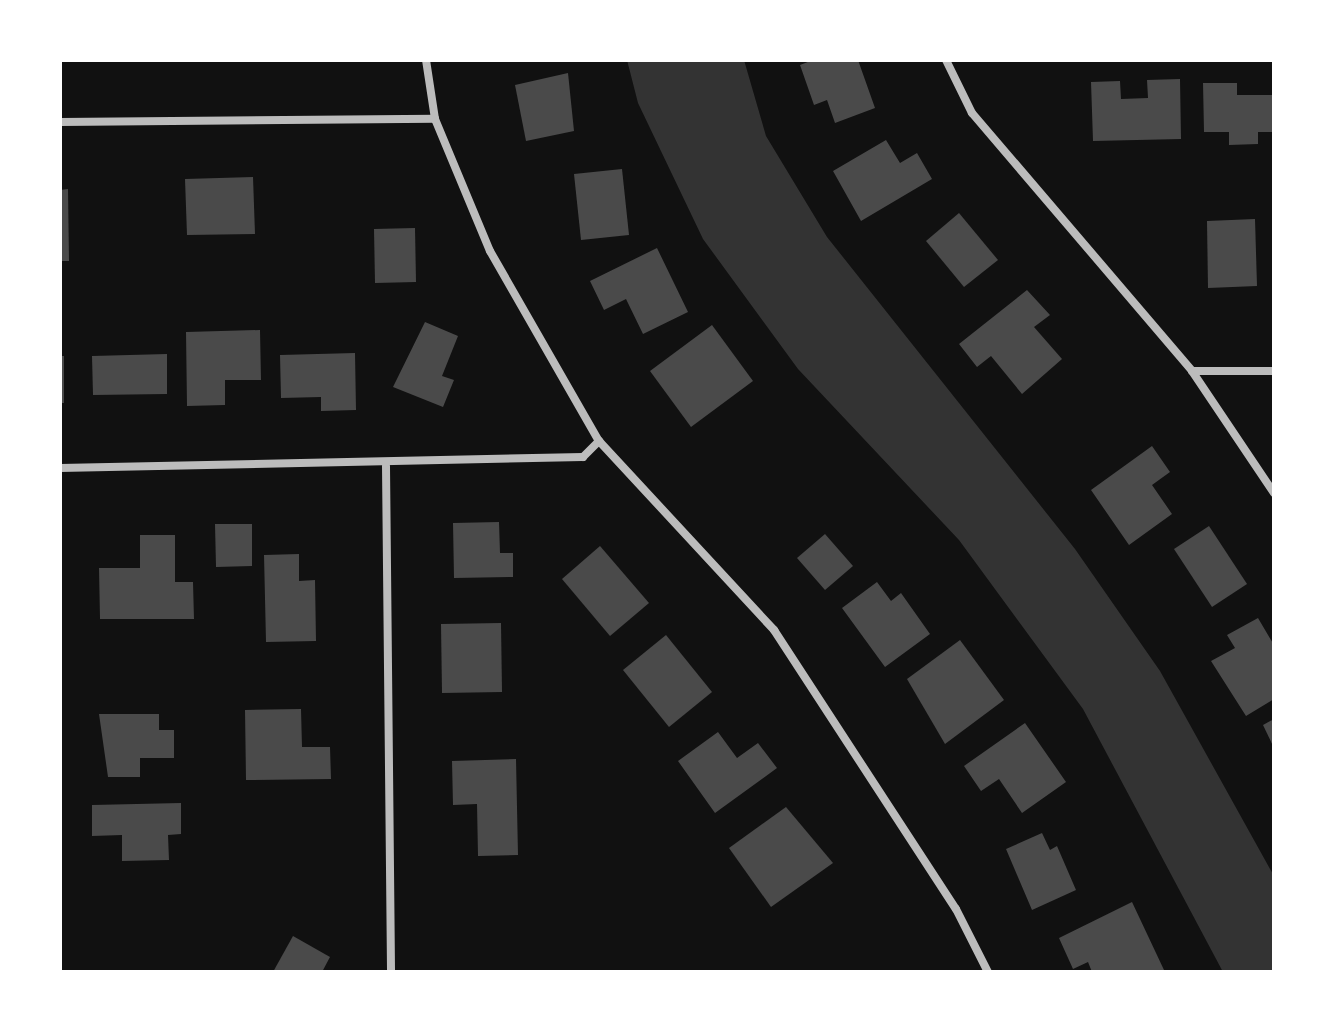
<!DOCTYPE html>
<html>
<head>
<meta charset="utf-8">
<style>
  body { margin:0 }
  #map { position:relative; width:1334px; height:1032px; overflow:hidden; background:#111; font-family:"Sofia Sans Condensed",sans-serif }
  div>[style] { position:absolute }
  .water>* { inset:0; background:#333 }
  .building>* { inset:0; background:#4a4a4a }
  .minor>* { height:8px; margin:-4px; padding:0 4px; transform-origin:4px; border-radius:4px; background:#bcbcbc }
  span { translate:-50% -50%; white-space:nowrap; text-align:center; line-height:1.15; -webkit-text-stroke:6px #fff; paint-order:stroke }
  .frame { position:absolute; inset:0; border:62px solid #fff; pointer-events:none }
</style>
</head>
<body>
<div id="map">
  <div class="water">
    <i style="clip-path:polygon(627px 60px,744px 60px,766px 136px,827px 237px,1075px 549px,1160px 671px,1274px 876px,1274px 972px,1223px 972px,1083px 709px,959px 540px,798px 369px,703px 239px,638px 103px)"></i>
  </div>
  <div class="building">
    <i style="clip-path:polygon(813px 60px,858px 60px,875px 108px,835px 123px,827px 100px,814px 105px,800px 65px)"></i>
    <i style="clip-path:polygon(568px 73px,574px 131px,526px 141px,515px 85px)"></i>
    <i style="clip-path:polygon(1180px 79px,1181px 139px,1093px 141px,1091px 82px,1120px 81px,1121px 99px,1148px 98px,1147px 80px)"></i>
    <i style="clip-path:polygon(1203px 83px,1237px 83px,1237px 95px,1273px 95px,1274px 132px,1258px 132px,1258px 144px,1229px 145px,1229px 132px,1204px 132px)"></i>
    <i style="clip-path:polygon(886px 140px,900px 163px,917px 153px,932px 179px,861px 221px,833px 171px)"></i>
    <i style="clip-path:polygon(622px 169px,629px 235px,581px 240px,574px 174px)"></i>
    <i style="clip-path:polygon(253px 177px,255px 234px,187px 235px,185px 179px)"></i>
    <i style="clip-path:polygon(68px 189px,69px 261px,60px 261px,60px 190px)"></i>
    <i style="clip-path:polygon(959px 213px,998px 260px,964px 287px,926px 241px)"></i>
    <i style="clip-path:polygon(1255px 219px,1257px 286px,1208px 288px,1207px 221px)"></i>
    <i style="clip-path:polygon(415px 228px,416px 282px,375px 283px,374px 229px)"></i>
    <i style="clip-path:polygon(657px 248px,688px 312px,643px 334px,626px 299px,604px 310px,590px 281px)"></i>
    <i style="clip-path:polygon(1027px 290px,1050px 315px,1034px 327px,1062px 359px,1022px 394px,991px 356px,977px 367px,959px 344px)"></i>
    <i style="clip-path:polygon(425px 322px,458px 336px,442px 376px,454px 380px,443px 407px,393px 387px)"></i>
    <i style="clip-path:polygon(712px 325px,753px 381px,691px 427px,650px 371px)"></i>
    <i style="clip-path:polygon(260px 330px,261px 380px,225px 380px,225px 405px,187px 406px,186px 332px)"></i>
    <i style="clip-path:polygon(355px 353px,356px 410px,321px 411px,321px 397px,281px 398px,280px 355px)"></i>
    <i style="clip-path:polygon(167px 354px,167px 394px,93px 395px,92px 356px)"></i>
    <i style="clip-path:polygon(60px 356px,64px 356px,64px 403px,60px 403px)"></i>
    <i style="clip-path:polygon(1152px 446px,1170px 472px,1152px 485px,1172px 514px,1129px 545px,1091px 490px)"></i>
    <i style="clip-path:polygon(499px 522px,500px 553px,513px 553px,513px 577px,454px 578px,453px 523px)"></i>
    <i style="clip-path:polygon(215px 524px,252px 524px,252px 566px,216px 567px)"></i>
    <i style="clip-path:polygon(1209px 526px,1247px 584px,1212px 607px,1174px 549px)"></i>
    <i style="clip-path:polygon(825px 534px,853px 566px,825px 590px,797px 558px)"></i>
    <i style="clip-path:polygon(140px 535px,175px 535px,175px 582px,193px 582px,194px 619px,100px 619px,99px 568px,140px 568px)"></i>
    <i style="clip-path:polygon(600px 546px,649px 603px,610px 636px,562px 579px)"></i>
    <i style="clip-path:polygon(299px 554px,299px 581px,315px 580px,316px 641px,266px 642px,264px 555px)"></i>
    <i style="clip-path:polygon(877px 582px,891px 601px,901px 593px,930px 634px,885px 667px,842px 608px)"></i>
    <i style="clip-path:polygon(1258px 618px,1274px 645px,1274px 699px,1246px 716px,1211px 661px,1235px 648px,1227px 635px)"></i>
    <i style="clip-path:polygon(501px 623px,502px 692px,442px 693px,441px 624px)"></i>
    <i style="clip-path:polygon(666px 635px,712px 692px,669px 727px,623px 670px)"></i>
    <i style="clip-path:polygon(960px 640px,1004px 700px,945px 744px,907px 679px)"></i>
    <i style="clip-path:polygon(301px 709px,302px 747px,330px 747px,331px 779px,246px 780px,245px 710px)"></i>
    <i style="clip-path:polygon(99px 714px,159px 714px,159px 730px,174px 730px,174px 758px,140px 758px,140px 777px,108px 777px)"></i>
    <i style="clip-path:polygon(1274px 719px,1274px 748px,1263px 725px)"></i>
    <i style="clip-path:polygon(1025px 723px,1066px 782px,1022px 813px,999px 779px,981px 791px,964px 766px)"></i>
    <i style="clip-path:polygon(718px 732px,737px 758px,758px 743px,777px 768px,715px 813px,678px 761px)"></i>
    <i style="clip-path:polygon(516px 759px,518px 855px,478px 856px,477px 804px,453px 805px,452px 761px)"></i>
    <i style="clip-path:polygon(181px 803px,181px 834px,168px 835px,169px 860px,122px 861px,122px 835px,92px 836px,92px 805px)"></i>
    <i style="clip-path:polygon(786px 807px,833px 863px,771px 907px,729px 848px)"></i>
    <i style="clip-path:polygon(1042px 833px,1050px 850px,1057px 846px,1076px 890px,1032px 910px,1006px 849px)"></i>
    <i style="clip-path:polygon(1132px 902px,1164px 970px,1092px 972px,1088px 962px,1073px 969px,1059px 938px)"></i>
    <i style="clip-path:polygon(293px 936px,330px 957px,322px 972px,273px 972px)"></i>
  </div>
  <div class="minor">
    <i style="left:426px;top:60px;width:60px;rotate:81.3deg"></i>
    <i style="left:435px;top:119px;width:143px;rotate:67.4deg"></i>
    <i style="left:490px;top:251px;width:219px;rotate:60.2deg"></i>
    <i style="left:599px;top:441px;width:258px;rotate:47.2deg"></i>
    <i style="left:774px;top:630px;width:333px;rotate:56.9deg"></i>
    <i style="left:956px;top:909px;width:71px;rotate:63.1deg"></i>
    <i style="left:946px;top:60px;width:59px;rotate:63.9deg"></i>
    <i style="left:972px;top:113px;width:339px;rotate:49.5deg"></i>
    <i style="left:1192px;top:371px;width:147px;rotate:56.1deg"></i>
    <i style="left:60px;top:122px;width:375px;rotate:-0.5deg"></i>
    <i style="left:1192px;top:371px;width:82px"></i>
    <i style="left:386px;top:466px;width:506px;rotate:89.43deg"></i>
    <i style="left:60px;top:468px;width:523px;rotate:-1.2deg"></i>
    <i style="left:583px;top:457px;width:23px;rotate:-45deg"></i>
  </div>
  <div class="frame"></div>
</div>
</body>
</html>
